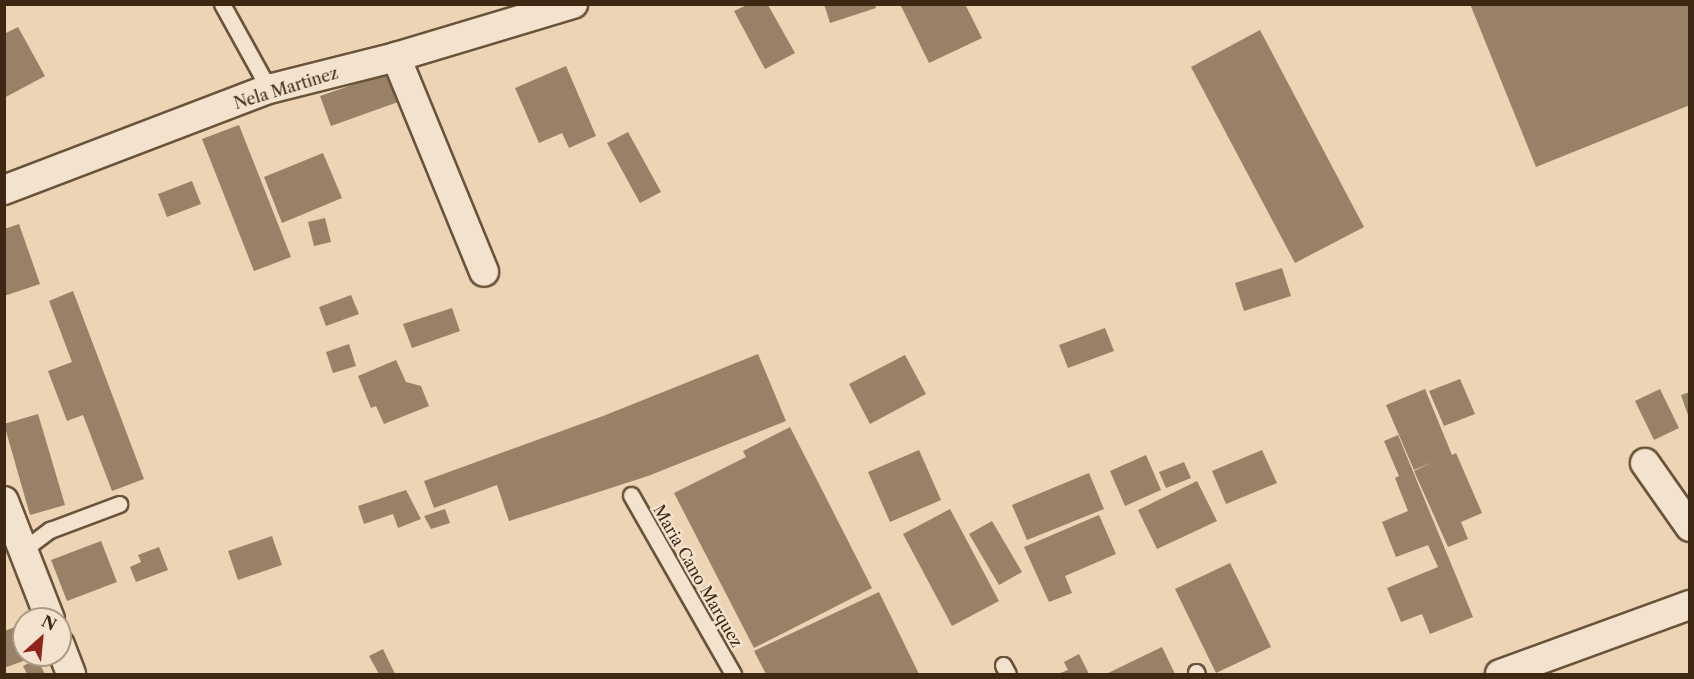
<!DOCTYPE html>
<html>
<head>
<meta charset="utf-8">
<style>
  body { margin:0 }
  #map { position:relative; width:1694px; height:679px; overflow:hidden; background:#ecd4b4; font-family:"Libre Caslon Text",serif }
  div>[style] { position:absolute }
  .building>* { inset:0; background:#988167 }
  .roads { filter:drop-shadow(2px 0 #6a533b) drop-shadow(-2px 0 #6a533b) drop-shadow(0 2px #6a533b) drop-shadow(0 -2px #6a533b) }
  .lane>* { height:15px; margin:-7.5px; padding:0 7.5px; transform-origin:7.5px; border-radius:7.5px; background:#f3e3ce }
  .street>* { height:28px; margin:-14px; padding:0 14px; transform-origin:14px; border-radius:14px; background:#f3e3ce }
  span { translate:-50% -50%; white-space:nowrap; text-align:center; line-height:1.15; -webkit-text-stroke:5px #f3e3ce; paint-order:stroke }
  .street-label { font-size:16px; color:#3e2813 }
  .frame { position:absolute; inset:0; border:6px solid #3e2813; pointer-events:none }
  .north { position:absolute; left:12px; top:607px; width:60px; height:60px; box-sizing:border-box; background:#f3e3ce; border:2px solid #ab9883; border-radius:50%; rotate:27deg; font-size:16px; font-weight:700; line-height:24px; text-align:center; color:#3e2813 }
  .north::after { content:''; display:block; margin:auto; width:21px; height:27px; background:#8f2418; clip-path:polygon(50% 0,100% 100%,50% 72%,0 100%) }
</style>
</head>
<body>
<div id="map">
  <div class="building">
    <i style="clip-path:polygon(824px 4px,875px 4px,876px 8px,830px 23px)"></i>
    <i style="clip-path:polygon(900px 4px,965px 4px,982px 38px,929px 63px)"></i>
    <i style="clip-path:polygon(1470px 4px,1690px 4px,1690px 105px,1536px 167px)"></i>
    <i style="clip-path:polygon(747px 5px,768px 5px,795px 53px,765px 69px,734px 11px)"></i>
    <i style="clip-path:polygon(18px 27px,45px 76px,4px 98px,4px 34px)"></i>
    <i style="clip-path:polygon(1260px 30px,1364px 227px,1295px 263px,1191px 67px)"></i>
    <i style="clip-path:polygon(566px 66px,596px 136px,569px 148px,562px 133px,539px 143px,515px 88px)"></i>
    <i style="clip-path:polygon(387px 73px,398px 102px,331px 126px,320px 96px)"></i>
    <i style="clip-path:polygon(239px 125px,291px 257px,254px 271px,202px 139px)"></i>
    <i style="clip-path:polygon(628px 132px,661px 192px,640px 203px,607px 143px)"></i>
    <i style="clip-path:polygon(323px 153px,342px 198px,282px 223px,264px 177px)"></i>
    <i style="clip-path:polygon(192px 181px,201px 204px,167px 217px,158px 194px)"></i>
    <i style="clip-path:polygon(325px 218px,331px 242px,314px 246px,308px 222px)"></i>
    <i style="clip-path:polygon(19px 224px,40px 284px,4px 296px,4px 229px)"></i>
    <i style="clip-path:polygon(1282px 268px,1291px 296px,1244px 311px,1235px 283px)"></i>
    <i style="clip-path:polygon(73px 291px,144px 479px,112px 491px,83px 415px,67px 421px,48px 371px,72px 362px,49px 301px)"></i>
    <i style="clip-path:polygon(351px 295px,359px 314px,326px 326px,319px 307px)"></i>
    <i style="clip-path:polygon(452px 308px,460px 331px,412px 348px,403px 324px)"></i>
    <i style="clip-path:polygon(1105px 328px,1114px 351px,1068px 368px,1059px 345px)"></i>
    <i style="clip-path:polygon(349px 344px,356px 366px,333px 373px,326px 352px)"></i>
    <i style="clip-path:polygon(758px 354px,786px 421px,648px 476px,509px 521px,497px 485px,434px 508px,424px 481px,603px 416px)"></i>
    <i style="clip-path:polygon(905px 355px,926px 394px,870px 424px,849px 384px)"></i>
    <i style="clip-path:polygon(396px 360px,406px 382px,421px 386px,429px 406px,384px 424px,376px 406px,371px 408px,358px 376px)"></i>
    <i style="clip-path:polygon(1460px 379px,1475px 414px,1444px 426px,1429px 391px)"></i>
    <i style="clip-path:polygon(1425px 389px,1452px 455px,1456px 453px,1482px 513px,1461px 522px,1468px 539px,1448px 547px,1414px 471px,1433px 462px,1414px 470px,1386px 405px)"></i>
    <i style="clip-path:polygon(1660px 389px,1679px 428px,1654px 440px,1635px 401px)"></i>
    <i style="clip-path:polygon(1690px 392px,1690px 418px,1689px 418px,1681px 395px)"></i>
    <i style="clip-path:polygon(38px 414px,65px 505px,30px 515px,4px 424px)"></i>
    <i style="clip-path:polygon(790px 427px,872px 588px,754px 648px,674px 493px,746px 457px,743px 451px)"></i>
    <i style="clip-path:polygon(1398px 435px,1473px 617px,1430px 634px,1422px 614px,1401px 622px,1387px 588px,1438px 567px,1428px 545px,1396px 557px,1382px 522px,1408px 511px,1395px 478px,1399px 476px,1384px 441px)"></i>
    <i style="clip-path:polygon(919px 450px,941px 500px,890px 522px,868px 472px)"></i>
    <i style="clip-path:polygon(1262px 450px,1277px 483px,1226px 504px,1212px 471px)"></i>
    <i style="clip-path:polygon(1146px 455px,1161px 490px,1125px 506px,1110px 471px)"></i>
    <i style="clip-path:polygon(1184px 462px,1191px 478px,1166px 488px,1159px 472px)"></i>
    <i style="clip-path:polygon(1089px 473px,1104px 509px,1027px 540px,1012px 505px)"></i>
    <i style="clip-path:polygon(1197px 481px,1217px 521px,1157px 549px,1138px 510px)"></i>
    <i style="clip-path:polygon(406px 490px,421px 519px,398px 528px,393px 514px,364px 524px,358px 506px)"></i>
    <i style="clip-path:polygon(445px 509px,450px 523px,431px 529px,424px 516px)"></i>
    <i style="clip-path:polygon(950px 509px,999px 601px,952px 626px,903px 534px)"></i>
    <i style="clip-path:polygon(1099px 515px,1116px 554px,1065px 576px,1072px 593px,1049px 602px,1024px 547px)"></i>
    <i style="clip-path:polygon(992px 521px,1022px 572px,999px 585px,969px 534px)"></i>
    <i style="clip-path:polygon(272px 536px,282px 565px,238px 580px,228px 551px)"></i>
    <i style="clip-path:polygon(101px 541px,117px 582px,67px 601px,51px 560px)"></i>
    <i style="clip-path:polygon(159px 547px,168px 570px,136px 582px,130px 567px,141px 562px,138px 555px)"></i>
    <i style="clip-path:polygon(1230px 563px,1271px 647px,1216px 673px,1175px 589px)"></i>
    <i style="clip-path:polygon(879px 592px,919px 674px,766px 674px,754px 651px)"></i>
    <i style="clip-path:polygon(18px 626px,24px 638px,24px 655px,34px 657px,4px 668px,4px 631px)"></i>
    <i style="clip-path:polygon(1162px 647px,1175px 674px,1106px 674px)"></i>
    <i style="clip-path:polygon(383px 649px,395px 674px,379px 674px,369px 656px)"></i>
    <i style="clip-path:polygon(1079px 654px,1089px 674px,1058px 674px,1068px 670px,1064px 662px)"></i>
    <i style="clip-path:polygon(37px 659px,45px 674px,27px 674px,23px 666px)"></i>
  </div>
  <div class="roads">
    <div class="lane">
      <i style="left:222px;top:4px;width:97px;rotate:61.1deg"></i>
      <i style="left:631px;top:495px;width:206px;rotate:60.3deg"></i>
      <i style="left:23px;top:550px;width:34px;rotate:-37deg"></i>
      <i style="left:50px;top:530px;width:74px;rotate:-20.6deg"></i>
      <i style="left:1003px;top:665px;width:10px;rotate:61deg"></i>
      <i style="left:1196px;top:672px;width:2px;rotate:63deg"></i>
    </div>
    <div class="street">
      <i style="left:396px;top:57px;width:232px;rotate:67.7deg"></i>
      <i style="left:4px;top:190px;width:284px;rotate:-20.9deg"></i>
      <i style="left:269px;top:89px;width:131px;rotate:-14.1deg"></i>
      <i style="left:396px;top:57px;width:185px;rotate:-16.7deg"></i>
      <i style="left:1645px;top:463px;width:78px;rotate:54.9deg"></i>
      <i style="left:4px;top:501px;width:127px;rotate:68.7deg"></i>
      <i style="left:60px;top:645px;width:31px;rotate:69deg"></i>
      <i style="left:1500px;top:674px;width:202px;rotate:-20deg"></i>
    </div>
  </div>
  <div class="street-label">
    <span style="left:286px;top:88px;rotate:-17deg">Nela Martinez</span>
    <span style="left:698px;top:576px;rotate:60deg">Maria Cano Marquez</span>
  </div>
  <div class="frame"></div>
  <div class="north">N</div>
</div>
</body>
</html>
